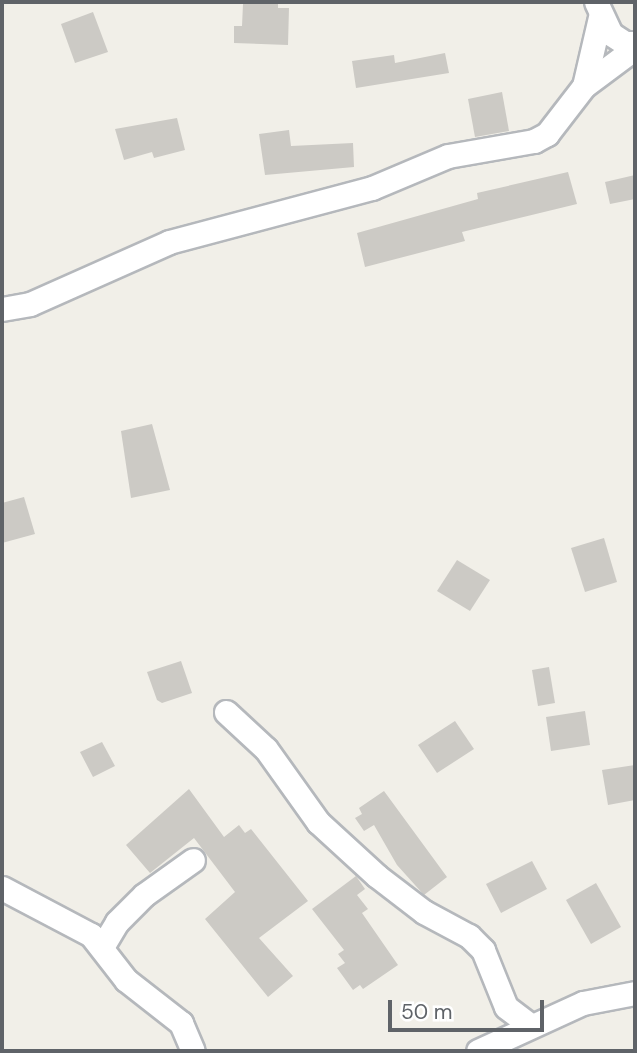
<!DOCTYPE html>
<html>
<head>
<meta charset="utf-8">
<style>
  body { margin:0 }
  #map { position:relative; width:637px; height:1053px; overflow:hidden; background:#f1efe8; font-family:"DM Sans",sans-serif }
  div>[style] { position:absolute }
  .building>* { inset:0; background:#cccac5 }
  .roads { filter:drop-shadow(2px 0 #b5b8bc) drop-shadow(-2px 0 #b5b8bc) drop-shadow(0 2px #b5b8bc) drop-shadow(0 -2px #b5b8bc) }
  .minor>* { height:23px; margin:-11.5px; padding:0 11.5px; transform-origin:11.5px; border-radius:11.5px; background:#fff }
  span { translate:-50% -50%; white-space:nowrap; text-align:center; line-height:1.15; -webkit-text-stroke:7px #fff; paint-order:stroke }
  .frame { position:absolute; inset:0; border:4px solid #5f6368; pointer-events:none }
  .scale { position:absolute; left:388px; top:1000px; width:156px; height:32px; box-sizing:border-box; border:4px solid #5f6368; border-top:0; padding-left:9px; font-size:21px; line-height:24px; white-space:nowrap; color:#5f6368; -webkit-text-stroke:5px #fff; paint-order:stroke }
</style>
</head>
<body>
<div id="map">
  <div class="building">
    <i style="clip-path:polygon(278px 2px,278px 8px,289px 8px,288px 45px,234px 43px,234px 26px,242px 26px,243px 4px)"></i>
    <i style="clip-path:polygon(93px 12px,108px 52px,75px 63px,61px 24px)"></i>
    <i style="clip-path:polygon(445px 53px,449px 73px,356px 88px,352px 61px,394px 55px,395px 63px)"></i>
    <i style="clip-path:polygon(502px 92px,509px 131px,475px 137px,468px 99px)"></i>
    <i style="clip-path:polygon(177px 118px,185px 150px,154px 158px,152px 152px,124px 160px,115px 129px)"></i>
    <i style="clip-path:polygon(289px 130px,291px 146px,353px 143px,354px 167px,265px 175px,259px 134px)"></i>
    <i style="clip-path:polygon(568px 172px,577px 204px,462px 232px,465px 241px,365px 267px,357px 233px,478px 199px,477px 193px)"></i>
    <i style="clip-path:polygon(635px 175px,635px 199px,610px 204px,605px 182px)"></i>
    <i style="clip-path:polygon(152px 424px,170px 490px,131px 498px,121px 431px)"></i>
    <i style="clip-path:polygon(24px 497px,35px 534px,2px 543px,2px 503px)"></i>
    <i style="clip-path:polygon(604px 538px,617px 582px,585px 592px,571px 548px)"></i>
    <i style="clip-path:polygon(457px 560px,490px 580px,470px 611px,437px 591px)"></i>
    <i style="clip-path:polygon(181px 661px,192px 693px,162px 703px,157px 700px,147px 672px)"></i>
    <i style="clip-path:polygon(549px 667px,555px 703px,538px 706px,532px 670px)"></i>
    <i style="clip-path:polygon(585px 711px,590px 745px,551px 751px,546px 717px)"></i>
    <i style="clip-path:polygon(455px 721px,474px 749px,437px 773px,418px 745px)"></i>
    <i style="clip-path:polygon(102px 742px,115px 766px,93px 777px,80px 752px)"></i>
    <i style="clip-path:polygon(635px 765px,635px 800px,608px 805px,602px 770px)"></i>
    <i style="clip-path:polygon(189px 789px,224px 837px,239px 825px,245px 833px,251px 829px,308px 901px,259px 938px,293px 976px,268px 997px,205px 919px,235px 892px,194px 838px,150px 873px,126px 845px)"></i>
    <i style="clip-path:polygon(384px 791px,447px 877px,424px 895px,397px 865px,374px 825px,364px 831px,355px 818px,362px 814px,359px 808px)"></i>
    <i style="clip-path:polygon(532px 861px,547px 889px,501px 913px,486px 884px)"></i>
    <i style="clip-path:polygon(356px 876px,365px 889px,357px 895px,368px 909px,362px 913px,398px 965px,363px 989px,360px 985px,353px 990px,337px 968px,345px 963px,338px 954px,344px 950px,312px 909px)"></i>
    <i style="clip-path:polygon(596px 883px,621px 927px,591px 944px,566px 900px)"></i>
  </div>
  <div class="roads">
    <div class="minor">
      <i style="left:596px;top:2px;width:35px;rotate:65deg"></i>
      <i style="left:611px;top:34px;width:17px;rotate:33deg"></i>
      <i style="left:625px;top:43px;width:10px"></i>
      <i style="left:584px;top:86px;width:71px;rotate:-76.9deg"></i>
      <i style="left:2px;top:309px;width:28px;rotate:-10deg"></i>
      <i style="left:30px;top:304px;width:152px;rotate:-24deg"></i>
      <i style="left:169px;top:242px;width:210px;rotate:-14.9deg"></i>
      <i style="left:372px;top:188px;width:82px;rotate:-22.8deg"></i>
      <i style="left:448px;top:156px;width:87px;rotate:-9.9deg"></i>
      <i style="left:534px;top:141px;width:15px;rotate:-28deg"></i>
      <i style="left:547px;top:134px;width:61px;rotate:-52.4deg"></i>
      <i style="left:584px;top:86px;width:64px;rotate:-36.7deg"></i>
      <i style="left:226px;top:712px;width:54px;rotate:42.8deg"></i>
      <i style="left:266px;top:749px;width:90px;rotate:54.5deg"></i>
      <i style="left:318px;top:822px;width:80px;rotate:42.5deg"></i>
      <i style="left:377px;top:876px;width:59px;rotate:37.5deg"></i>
      <i style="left:424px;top:912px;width:51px;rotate:28.1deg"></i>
      <i style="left:469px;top:936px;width:20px;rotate:45deg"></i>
      <i style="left:483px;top:950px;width:61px;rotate:68deg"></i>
      <i style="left:506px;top:1007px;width:31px;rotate:37deg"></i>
      <i style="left:2px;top:888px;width:101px;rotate:27.8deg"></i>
      <i style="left:91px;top:935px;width:57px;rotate:52.1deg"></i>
      <i style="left:126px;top:980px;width:70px;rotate:38deg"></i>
      <i style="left:181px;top:1023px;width:30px;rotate:67deg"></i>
      <i style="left:102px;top:947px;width:29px;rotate:-59deg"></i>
      <i style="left:117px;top:922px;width:38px;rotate:-45deg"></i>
      <i style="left:144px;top:895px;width:60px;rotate:-35.5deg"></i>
      <i style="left:478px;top:1051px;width:115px;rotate:-24.6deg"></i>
      <i style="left:583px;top:1003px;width:53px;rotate:-10.9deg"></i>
    </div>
  </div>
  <div class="frame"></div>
  <div class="scale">50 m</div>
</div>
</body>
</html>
